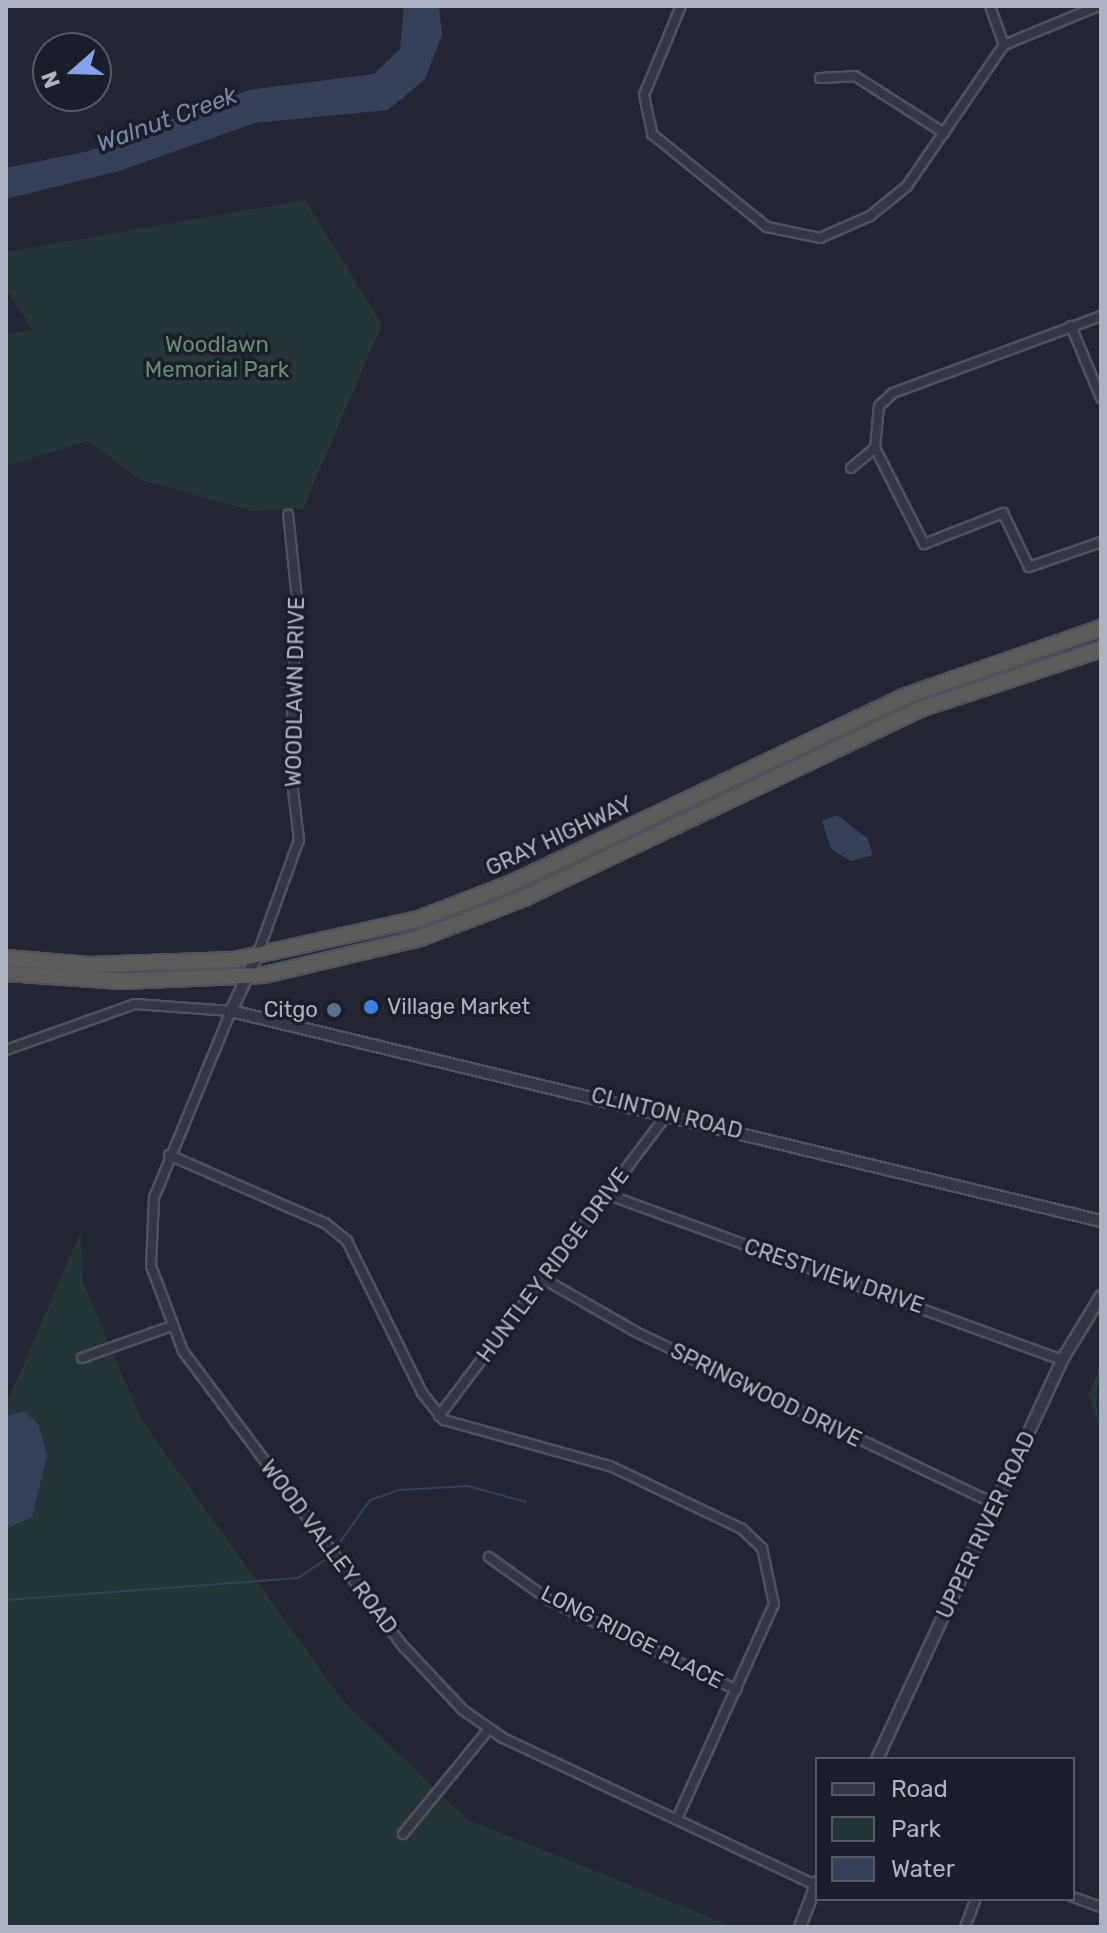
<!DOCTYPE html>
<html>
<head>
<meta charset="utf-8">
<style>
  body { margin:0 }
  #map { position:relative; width:1107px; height:1933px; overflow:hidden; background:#212632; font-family:Rubik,sans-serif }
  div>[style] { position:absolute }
  .green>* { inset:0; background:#253436 }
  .water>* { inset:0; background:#364058 }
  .stream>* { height:2px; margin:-1px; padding:0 1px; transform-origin:1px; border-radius:1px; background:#364058 }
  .roads { filter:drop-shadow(2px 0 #4e535e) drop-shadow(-2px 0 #4e535e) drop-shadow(0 2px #4e535e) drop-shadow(0 -2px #4e535e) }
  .minor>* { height:8px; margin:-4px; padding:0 4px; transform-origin:4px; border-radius:4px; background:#343843 }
  .tertiary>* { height:10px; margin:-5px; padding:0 5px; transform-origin:5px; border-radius:5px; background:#343843 }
  .trunk>* { height:14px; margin:-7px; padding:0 7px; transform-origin:7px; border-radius:7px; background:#5c5c5a }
  .dots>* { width:22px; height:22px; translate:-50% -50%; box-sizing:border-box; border:4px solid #191e28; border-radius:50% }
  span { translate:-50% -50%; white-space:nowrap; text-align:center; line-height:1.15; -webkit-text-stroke:7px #191e28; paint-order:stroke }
  .park-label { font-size:22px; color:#688e75 }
  .street-label { font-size:22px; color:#adb3c0 }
  .poi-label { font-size:22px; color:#adb3c0 }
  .left { translate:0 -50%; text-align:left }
  .right { translate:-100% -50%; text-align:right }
  .water-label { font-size:24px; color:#7987a6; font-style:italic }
  .frame { position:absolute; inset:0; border:8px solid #adb3c0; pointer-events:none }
  .legend { position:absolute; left:815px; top:1757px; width:260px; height:144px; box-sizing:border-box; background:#191e28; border:2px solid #545a65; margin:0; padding:10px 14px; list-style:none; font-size:24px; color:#adb3c0 }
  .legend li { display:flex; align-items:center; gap:16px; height:40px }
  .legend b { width:40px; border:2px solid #545a65 }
  .north { position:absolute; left:32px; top:32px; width:80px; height:80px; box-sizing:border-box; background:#191e28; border:2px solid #545a65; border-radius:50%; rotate:250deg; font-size:22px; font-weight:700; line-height:32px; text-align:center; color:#adb3c0 }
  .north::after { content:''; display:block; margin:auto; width:28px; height:36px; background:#88a3eb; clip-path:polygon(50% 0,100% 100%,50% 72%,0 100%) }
</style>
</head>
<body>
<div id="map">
  <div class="green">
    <i style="clip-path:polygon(305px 200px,382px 324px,303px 509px,253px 511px,141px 480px,88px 441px,6px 466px,6px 334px,33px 330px,6px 289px,6px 252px)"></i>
    <i style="clip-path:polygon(81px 1231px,82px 1280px,142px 1421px,343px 1701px,468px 1820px,734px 1927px,6px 1927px,6px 1405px)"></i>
    <i style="clip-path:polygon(1101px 1365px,1096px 1403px,1101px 1431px,1088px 1395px)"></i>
  </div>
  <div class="water">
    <i style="clip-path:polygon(404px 6px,439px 6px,442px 35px,425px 79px,388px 110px,255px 123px,119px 171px,6px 199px,6px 168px,89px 151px,249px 90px,374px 74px,400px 49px)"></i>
    <i style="clip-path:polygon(837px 815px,867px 838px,873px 855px,851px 861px,831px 849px,822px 821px)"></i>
    <i style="clip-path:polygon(24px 1411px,39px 1425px,47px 1456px,32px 1517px,6px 1529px,6px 1416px)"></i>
  </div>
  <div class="stream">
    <i style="left:336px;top:1548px;width:59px;rotate:-54.7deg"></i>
    <i style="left:370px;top:1500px;width:31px;rotate:-19deg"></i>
    <i style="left:399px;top:1490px;width:69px;rotate:-3.3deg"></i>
    <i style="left:468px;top:1486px;width:60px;rotate:15.4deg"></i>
    <i style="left:6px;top:1600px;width:293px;rotate:-4.3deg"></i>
    <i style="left:298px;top:1578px;width:37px;rotate:-34deg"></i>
  </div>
  <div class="roads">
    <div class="minor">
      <i style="left:681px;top:6px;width:96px;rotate:112.6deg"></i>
      <i style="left:644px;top:95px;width:40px;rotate:78deg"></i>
      <i style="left:652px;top:134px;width:148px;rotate:39deg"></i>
      <i style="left:767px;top:227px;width:54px;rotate:11.7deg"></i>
      <i style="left:820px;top:238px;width:55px;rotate:-23.7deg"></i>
      <i style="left:870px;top:216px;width:48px;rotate:-39deg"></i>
      <i style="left:907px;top:186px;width:171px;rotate:-55.5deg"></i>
      <i style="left:1004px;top:45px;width:102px;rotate:-22.5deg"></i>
      <i style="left:990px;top:6px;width:41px;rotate:70.3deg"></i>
      <i style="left:820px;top:78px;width:35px;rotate:-3deg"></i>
      <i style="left:855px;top:76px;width:106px;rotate:32.6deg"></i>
      <i style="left:1071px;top:326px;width:78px;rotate:67.4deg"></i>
      <i style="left:875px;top:448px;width:108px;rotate:63deg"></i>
      <i style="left:924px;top:544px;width:85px;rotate:-21.4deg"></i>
      <i style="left:1003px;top:513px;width:60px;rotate:64.3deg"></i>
      <i style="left:1029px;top:567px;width:76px;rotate:-19.1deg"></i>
      <i style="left:851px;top:468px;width:31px;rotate:-40deg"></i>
      <i style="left:875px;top:448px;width:42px;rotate:-84.6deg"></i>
      <i style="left:879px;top:406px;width:19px;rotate:-43deg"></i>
      <i style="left:893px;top:393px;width:222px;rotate:-20.3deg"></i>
      <i style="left:258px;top:953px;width:120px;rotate:-70.1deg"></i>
      <i style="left:299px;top:840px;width:77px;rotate:-96.8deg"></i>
      <i style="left:290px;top:764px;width:165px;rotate:-87.6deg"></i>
      <i style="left:297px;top:599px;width:85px;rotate:-96deg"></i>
      <i style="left:6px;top:1050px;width:137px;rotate:-19.6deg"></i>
      <i style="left:135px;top:1004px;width:96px;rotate:4.2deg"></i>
      <i style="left:231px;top:1011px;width:202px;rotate:112.4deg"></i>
      <i style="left:154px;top:1198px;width:68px;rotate:92.5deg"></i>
      <i style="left:151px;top:1266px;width:91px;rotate:69.4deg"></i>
      <i style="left:183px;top:1351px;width:369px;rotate:53.3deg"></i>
      <i style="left:404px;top:1647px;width:86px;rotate:46.9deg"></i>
      <i style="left:463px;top:1710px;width:49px;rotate:35deg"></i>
      <i style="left:503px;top:1738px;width:346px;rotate:25.2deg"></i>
      <i style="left:169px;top:1155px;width:170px;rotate:23.6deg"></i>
      <i style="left:325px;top:1223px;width:28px;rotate:39deg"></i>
      <i style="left:347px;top:1241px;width:169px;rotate:63.7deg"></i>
      <i style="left:422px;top:1393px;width:35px;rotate:51deg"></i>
      <i style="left:444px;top:1420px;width:172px;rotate:15.5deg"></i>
      <i style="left:610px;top:1466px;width:146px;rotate:25.5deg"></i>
      <i style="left:742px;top:1529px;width:28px;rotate:44deg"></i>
      <i style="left:762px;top:1548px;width:57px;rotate:77.9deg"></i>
      <i style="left:774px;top:1604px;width:236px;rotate:114.3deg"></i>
      <i style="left:606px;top:1194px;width:485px;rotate:20deg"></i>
      <i style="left:542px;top:1278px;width:108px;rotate:29.9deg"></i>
      <i style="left:636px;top:1332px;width:398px;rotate:25.6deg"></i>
      <i style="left:82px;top:1358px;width:92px;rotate:-19.6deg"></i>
      <i style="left:439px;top:1416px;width:378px;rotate:-52.9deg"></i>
      <i style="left:489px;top:1557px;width:74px;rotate:35.6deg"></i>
      <i style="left:549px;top:1600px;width:208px;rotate:25.6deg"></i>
      <i style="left:403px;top:1834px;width:136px;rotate:-50.7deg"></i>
      <i style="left:1073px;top:1897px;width:30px;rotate:20deg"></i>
      <i style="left:965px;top:1927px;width:30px;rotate:-69deg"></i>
    </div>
    <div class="tertiary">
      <i style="left:256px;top:958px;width:59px;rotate:115.3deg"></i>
      <i style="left:231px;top:1011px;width:895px;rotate:13.57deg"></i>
      <i style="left:877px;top:1759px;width:440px;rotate:-65.1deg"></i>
      <i style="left:1062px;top:1360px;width:75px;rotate:-58.6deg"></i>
      <i style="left:800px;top:1927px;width:48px;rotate:-69.3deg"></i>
    </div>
    <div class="trunk">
      <i style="left:6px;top:958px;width:83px;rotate:4.8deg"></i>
      <i style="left:89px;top:965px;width:145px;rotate:-2deg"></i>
      <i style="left:234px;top:960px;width:189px;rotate:-12.5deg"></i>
      <i style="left:419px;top:919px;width:100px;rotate:-21.2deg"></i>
      <i style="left:512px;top:883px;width:433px;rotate:-25.4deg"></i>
      <i style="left:903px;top:697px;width:210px;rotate:-19.2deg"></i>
      <i style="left:6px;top:973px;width:115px;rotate:4deg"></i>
      <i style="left:121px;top:981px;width:143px;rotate:-2.4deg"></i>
      <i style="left:264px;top:975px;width:160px;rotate:-13.3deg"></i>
      <i style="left:420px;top:938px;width:111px;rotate:-21deg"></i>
      <i style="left:524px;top:898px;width:439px;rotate:-25.5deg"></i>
      <i style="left:920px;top:709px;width:191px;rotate:-18.3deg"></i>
    </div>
  </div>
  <div class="dots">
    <i style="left:371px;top:1007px;background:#3f7fe0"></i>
    <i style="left:334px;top:1010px;background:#5c6f8a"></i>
  </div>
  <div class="park-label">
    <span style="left:217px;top:357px">Woodlawn<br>Memorial Park</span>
  </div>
  <div class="street-label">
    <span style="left:295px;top:692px;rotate:-89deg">WOODLAWN DRIVE</span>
    <span style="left:559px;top:836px;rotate:-25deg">GRAY HIGHWAY</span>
    <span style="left:667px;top:1113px;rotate:14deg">CLINTON ROAD</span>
    <span style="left:553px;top:1265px;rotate:-53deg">HUNTLEY RIDGE DRIVE</span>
    <span style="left:834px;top:1276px;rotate:19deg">CRESTVIEW DRIVE</span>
    <span style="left:766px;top:1395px;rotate:26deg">SPRINGWOOD DRIVE</span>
    <span style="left:986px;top:1525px;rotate:-65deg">UPPER RIVER ROAD</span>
    <span style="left:329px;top:1547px;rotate:53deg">WOOD VALLEY ROAD</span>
    <span style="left:632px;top:1637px;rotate:27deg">LONG RIDGE PLACE</span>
  </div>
  <div class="poi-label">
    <span class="left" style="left:387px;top:1007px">Village Market</span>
    <span class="right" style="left:318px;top:1010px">Citgo</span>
  </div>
  <div class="water-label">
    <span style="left:167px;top:120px;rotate:-20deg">Walnut Creek</span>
  </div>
  <div class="frame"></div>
  <ul class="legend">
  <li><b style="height:10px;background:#343843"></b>Road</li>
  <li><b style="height:22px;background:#253436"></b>Park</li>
  <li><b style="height:22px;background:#364058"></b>Water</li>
  </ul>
  <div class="north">N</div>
</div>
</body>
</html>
